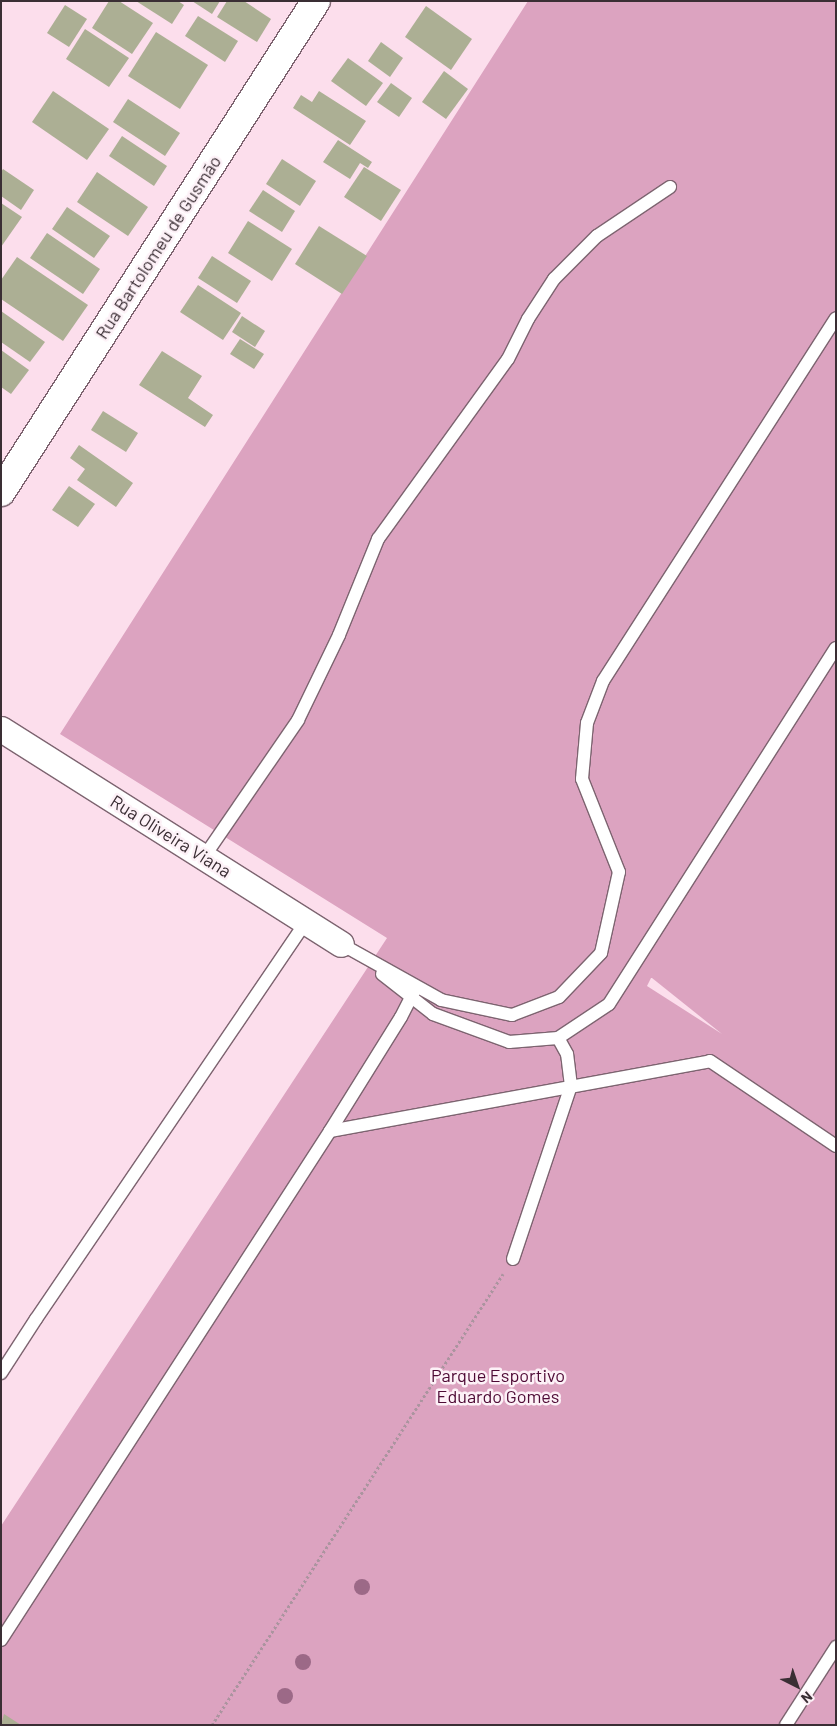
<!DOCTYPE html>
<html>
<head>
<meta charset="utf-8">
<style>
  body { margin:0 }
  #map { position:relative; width:837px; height:1726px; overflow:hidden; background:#fcdeec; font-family:Barlow,sans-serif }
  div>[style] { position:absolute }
  .green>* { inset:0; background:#dca3c0 }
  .building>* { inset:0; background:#acaf94 }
  .path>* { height:3px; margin-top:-1.5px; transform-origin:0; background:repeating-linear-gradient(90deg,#ab949f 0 2.5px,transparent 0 5px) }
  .roads { filter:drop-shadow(1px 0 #7d6470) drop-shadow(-1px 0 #7d6470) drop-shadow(0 1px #7d6470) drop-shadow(0 -1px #7d6470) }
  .service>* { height:12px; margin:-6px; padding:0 6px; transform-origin:6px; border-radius:6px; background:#fff }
  .minor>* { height:25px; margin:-12.5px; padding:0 12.5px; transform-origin:12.5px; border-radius:12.5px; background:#fff }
  .secondary>* { height:28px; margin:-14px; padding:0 14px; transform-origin:14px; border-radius:14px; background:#fff }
  .trees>* { width:16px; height:16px; margin:-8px; border-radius:50%; background:#9c6987 }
  span { translate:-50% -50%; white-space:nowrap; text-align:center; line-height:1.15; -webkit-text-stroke:5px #fdf1f7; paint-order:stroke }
  .street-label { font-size:18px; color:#3a2e34 }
  .park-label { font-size:18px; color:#4e0a35 }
  .frame { position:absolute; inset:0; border:2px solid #3a2e34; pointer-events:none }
  .north { position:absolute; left:772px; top:1661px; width:50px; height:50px; -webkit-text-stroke:4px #fdf1f7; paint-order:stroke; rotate:139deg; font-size:14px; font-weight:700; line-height:20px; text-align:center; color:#3a2e34 }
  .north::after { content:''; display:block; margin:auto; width:18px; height:22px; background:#3a2e34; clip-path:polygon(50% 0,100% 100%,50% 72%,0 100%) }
</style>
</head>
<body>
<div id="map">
  <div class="green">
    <i style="clip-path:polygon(evenodd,528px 1px,836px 1px,836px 1725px,1px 1725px,1px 1526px,387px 938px,60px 734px,528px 1px,651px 978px,652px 978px,722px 1034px,647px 986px,651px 978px)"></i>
  </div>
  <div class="building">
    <i style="clip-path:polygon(109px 1px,119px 1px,153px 23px,132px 54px,92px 28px)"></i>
    <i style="clip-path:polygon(136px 1px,178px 1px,184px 5px,172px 24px)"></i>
    <i style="clip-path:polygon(192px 1px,220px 1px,212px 14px)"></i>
    <i style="clip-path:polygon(227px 1px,244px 1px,271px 19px,257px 42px,217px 17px)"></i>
    <i style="clip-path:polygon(65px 5px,87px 19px,69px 47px,47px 33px)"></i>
    <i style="clip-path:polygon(426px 6px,472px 39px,451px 70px,405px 37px)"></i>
    <i style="clip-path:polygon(198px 16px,238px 41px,225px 62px,185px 36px)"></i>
    <i style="clip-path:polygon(85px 29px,129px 58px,109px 87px,66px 59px)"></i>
    <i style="clip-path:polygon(156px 32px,208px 65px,180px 109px,128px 76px)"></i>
    <i style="clip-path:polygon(381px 42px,403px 58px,390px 77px,368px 61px)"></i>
    <i style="clip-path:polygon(348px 58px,383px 83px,366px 106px,331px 81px)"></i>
    <i style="clip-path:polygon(444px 71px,468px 89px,446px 119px,422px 102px)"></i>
    <i style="clip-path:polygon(391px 83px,412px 98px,399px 117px,377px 102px)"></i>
    <i style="clip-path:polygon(53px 91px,109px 129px,87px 160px,32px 122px)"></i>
    <i style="clip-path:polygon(319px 91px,366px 121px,350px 145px,293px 108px,301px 95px,312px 102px)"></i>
    <i style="clip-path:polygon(128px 99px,180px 133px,165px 156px,113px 122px)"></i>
    <i style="clip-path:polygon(122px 136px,167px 166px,154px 186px,109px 156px)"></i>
    <i style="clip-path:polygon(338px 140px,372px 162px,368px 168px,360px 163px,350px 179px,323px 162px)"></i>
    <i style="clip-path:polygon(282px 159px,316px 181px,300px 206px,266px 184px)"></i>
    <i style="clip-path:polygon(364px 167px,401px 190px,381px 221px,344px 197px)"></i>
    <i style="clip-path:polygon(3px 169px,34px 190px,21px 210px,1px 196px,1px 172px)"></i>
    <i style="clip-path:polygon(97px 172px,148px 207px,128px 236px,77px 202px)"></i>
    <i style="clip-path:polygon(263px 190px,295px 211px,282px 232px,249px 211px)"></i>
    <i style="clip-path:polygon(1px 203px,22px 217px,1px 247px)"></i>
    <i style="clip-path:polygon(67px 207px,110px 236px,94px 258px,52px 229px)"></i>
    <i style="clip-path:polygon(248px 221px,292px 249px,272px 281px,228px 253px)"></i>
    <i style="clip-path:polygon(319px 226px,367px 256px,342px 294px,295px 264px)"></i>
    <i style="clip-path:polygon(47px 233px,100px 269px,83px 294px,30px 258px)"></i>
    <i style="clip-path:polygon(212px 256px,251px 281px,237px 303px,198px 278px)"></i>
    <i style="clip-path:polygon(17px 257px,88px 305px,63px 341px,1px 299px,1px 280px)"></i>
    <i style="clip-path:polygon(198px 285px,241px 313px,223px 340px,180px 312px)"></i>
    <i style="clip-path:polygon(1px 311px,45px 342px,30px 362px,1px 342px)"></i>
    <i style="clip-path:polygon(242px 316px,265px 331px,255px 347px,232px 332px)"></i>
    <i style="clip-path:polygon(240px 339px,264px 354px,254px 369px,230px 354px)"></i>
    <i style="clip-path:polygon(1px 350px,29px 370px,11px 394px,1px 387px)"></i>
    <i style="clip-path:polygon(162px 351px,202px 376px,188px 398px,213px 415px,205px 427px,139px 385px)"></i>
    <i style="clip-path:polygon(103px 411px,138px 433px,126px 452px,91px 430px)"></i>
    <i style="clip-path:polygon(79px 445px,133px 483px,116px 507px,77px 480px,85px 469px,70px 458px)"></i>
    <i style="clip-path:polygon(69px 486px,95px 504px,78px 527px,52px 510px)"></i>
    <i style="clip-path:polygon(4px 1714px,21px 1725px,1px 1725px)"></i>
  </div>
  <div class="path">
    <i style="left:212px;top:1725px;width:537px;rotate:-57.17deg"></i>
  </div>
  <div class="roads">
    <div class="service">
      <i style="left:204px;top:857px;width:166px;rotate:-55.5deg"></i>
      <i style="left:298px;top:720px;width:94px;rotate:-64.2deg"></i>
      <i style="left:339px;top:635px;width:104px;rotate:-67.9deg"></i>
      <i style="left:378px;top:539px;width:222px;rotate:-54.2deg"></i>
      <i style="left:508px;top:359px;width:45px;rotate:-63.4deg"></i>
      <i style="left:528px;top:319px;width:48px;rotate:-57deg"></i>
      <i style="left:554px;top:279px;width:61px;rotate:-45deg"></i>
      <i style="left:597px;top:236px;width:88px;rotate:-33.9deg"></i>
      <i style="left:341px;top:944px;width:115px;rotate:29.2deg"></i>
      <i style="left:441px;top:1000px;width:73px;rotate:11.9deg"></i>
      <i style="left:512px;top:1015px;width:50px;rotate:-21deg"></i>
      <i style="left:559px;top:997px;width:61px;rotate:-46.3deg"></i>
      <i style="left:601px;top:953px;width:83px;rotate:-77.5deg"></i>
      <i style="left:619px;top:872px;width:100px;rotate:-111.7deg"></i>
      <i style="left:582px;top:779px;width:56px;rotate:-84.9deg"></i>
      <i style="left:587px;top:723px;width:45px;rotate:-69.1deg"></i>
      <i style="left:603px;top:681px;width:431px;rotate:-57.3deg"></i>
      <i style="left:382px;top:974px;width:65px;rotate:38.1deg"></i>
      <i style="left:433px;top:1014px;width:81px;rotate:20.2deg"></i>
      <i style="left:509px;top:1042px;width:49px;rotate:-4.7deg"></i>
      <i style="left:558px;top:1038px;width:61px;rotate:-33.7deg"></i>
      <i style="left:609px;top:1004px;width:422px;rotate:-57.5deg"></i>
      <i style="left:330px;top:1131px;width:134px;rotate:-58.1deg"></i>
      <i style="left:401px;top:1017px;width:29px;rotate:-63deg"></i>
      <i style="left:513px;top:1259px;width:182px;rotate:-71.5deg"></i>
      <i style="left:571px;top:1086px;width:32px;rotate:-97deg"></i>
      <i style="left:567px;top:1054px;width:18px;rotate:-119deg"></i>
      <i style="left:1px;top:1373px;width:64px;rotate:-57.1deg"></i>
      <i style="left:36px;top:1319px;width:481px;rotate:-55.8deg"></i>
      <i style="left:1px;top:1640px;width:606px;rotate:-57.12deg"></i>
      <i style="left:330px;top:1131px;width:386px;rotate:-10.4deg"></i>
      <i style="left:710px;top:1061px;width:152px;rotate:34deg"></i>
      <i style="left:786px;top:1725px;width:93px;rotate:-57.3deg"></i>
    </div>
    <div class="minor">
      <i style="left:1px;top:729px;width:402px;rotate:32.3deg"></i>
    </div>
    <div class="secondary">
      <i style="left:1px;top:492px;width:583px;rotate:-57.32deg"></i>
    </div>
  </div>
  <div class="trees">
    <i style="left:362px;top:1587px"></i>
    <i style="left:303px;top:1662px"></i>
    <i style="left:285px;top:1696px"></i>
  </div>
  <div class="street-label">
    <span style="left:158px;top:247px;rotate:-57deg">Rua Bartolomeu de Gusmão</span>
    <span style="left:171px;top:836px;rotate:32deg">Rua Oliveira Viana</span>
  </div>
  <div class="park-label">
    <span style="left:498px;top:1386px">Parque Esportivo<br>Eduardo Gomes</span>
  </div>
  <div class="frame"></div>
  <div class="north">N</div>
</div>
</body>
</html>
